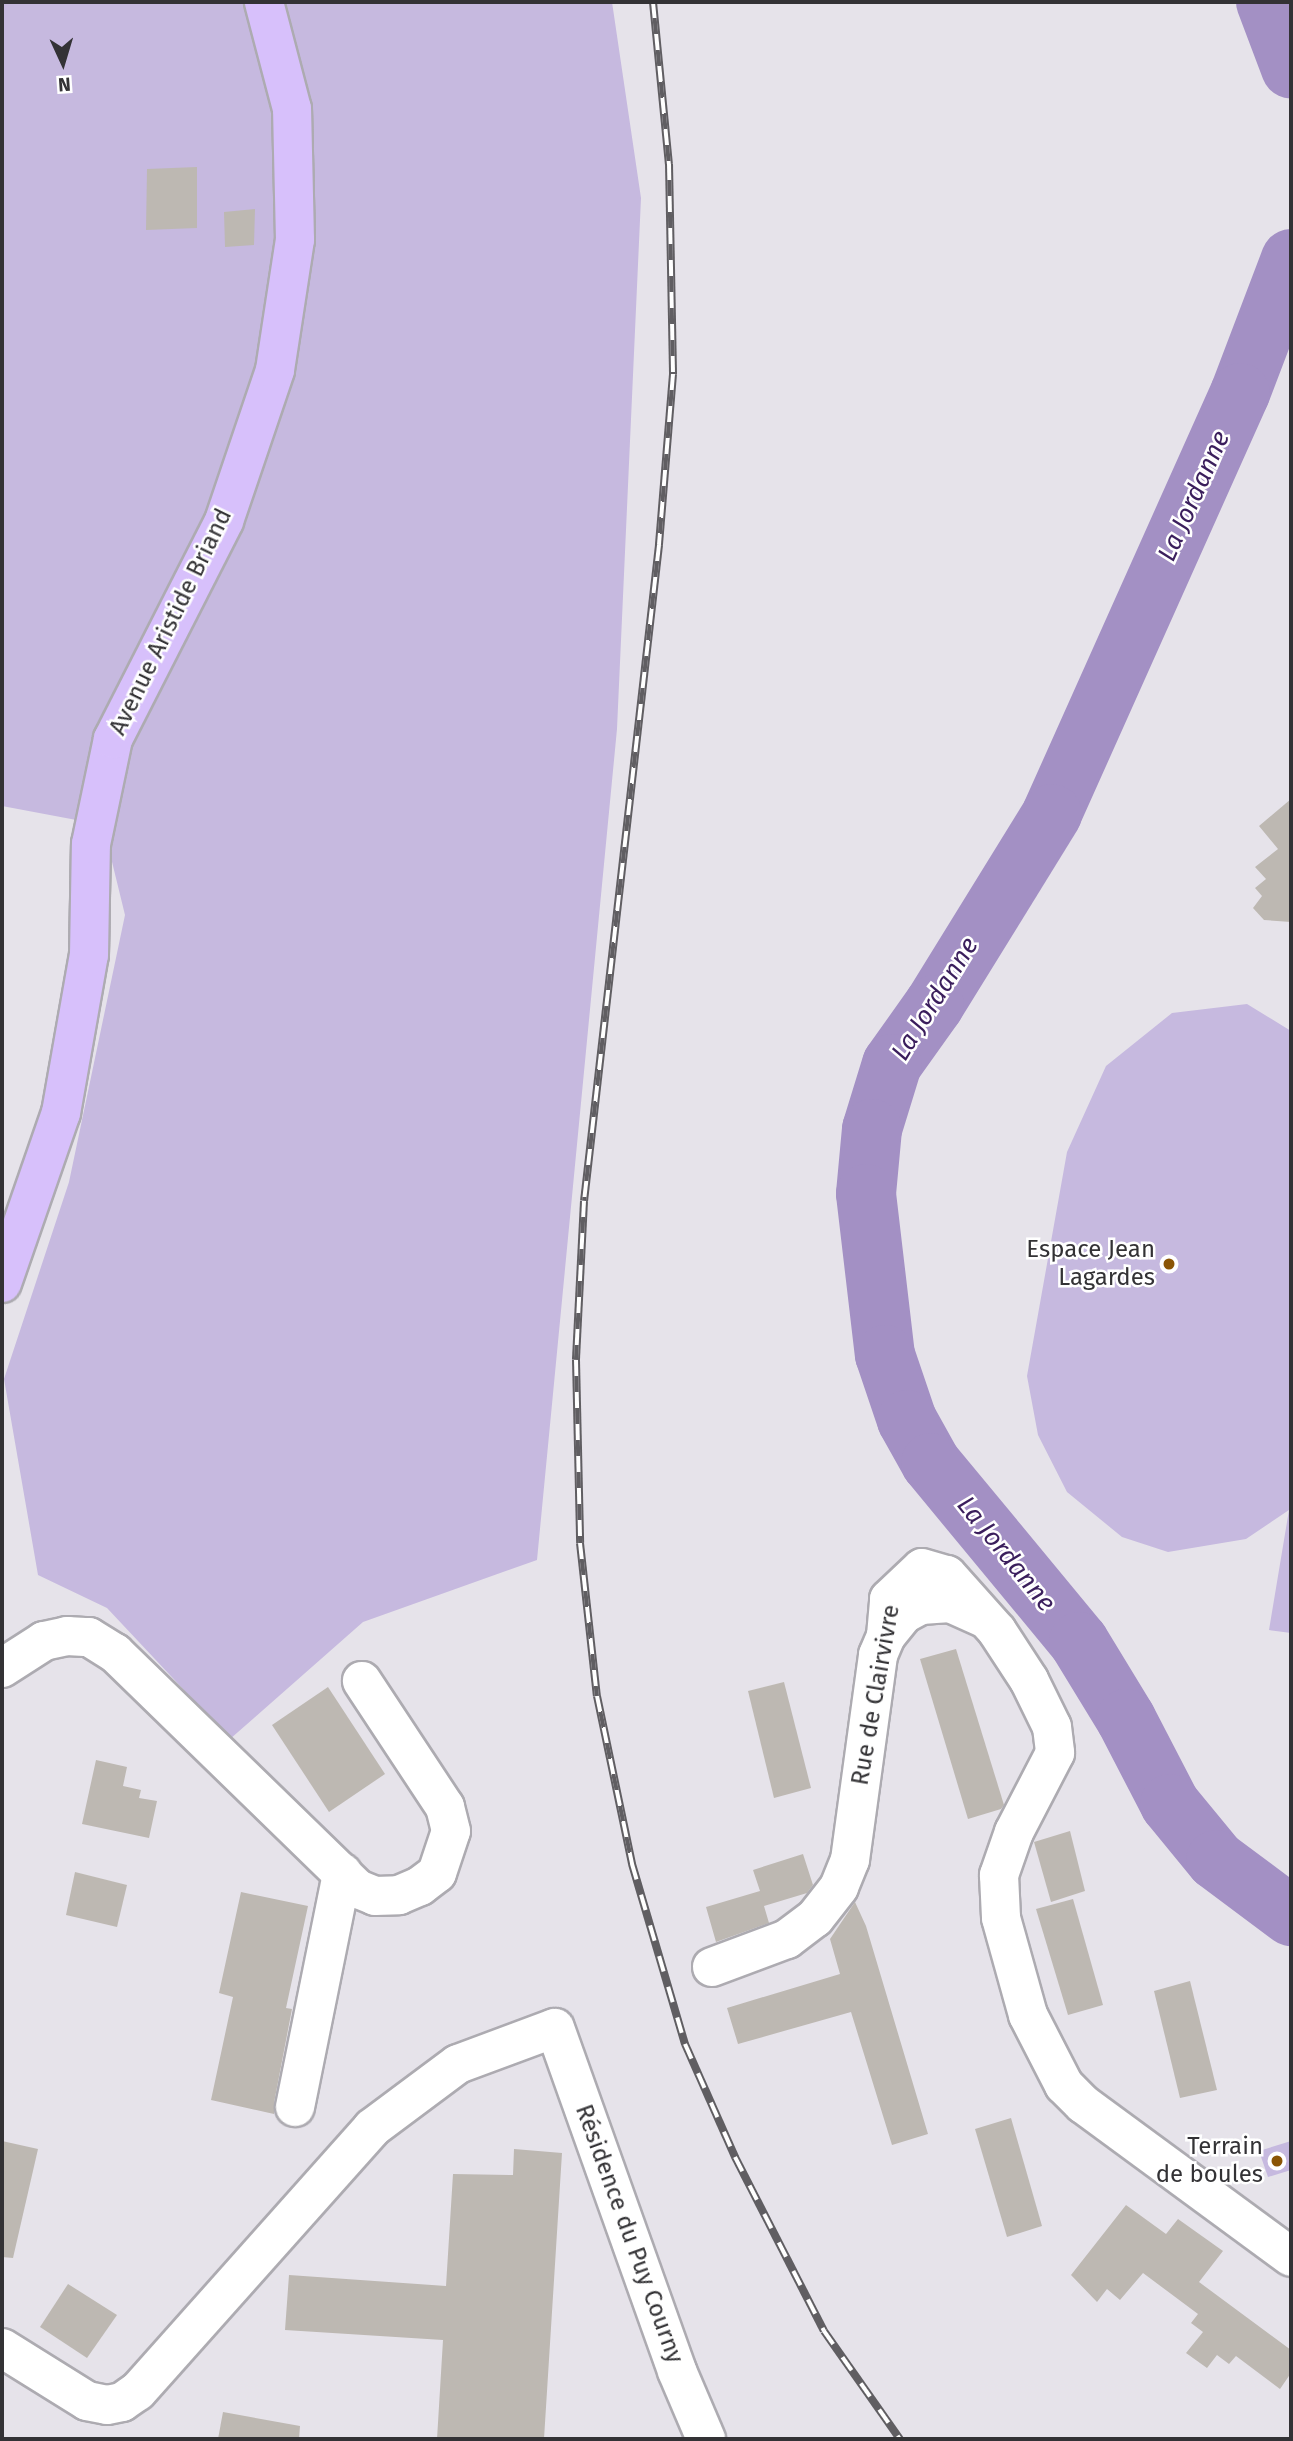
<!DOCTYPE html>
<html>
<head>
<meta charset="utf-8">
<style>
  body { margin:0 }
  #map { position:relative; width:1293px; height:2441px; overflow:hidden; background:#e6e3ea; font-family:"Fira Sans",sans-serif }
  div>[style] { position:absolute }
  .green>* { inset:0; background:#c6b9df }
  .river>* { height:60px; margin:-30px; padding:0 30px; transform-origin:30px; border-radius:30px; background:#a390c4 }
  .building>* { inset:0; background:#bdb8b2 }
  .roads { filter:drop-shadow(2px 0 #adabb1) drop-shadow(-2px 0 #adabb1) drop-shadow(0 2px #adabb1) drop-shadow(0 -2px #adabb1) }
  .minor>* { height:38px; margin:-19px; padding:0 19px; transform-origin:19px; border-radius:19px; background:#fff }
  .major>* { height:38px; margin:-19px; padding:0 19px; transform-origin:19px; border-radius:19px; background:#d7c0fb }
  .rail>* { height:8px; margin-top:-4px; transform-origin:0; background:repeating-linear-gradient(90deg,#fff 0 16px,#605e62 0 32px); box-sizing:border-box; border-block:2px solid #605e62 }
  .dots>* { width:19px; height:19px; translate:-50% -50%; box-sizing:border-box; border:4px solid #fff; border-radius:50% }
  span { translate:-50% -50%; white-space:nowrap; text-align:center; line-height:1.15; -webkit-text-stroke:5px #fff; paint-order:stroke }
  .street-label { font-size:24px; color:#333235 }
  .poi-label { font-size:24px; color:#333235 }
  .right { translate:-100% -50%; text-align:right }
  .water-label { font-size:26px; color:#3a1e5c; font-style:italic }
  .frame { position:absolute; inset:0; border:4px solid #333235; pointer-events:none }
  .north { position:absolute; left:28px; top:28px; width:70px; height:70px; -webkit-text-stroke:5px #fff; paint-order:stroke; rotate:176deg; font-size:19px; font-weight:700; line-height:28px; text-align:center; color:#333235 }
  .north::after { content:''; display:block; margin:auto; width:24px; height:32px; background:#333235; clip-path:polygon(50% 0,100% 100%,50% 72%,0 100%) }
</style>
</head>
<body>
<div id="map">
  <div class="green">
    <i style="clip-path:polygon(2px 2px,612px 2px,641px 198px,617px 729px,537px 1560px,363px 1622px,230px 1739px,107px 1608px,38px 1575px,4px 1379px,69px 1182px,125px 915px,103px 825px,2px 806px)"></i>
    <i style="clip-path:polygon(1247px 1004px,1291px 1031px,1291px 1633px,1269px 1630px,1289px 1510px,1246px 1539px,1168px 1552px,1122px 1537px,1067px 1492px,1038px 1435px,1027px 1376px,1067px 1152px,1106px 1066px,1172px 1013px)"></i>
    <i style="clip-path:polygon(1291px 2141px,1291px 2170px,1268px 2177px,1259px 2151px)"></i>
  </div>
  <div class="river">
    <i style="left:1266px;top:2px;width:71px;rotate:69.3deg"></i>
    <i style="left:1291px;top:259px;width:143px;rotate:110.8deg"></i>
    <i style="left:1240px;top:393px;width:461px;rotate:114.1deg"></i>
    <i style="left:1052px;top:814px;width:225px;rotate:121.7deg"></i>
    <i style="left:934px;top:1005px;width:72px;rotate:125.4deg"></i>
    <i style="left:892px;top:1064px;width:68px;rotate:107.1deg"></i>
    <i style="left:872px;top:1129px;width:65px;rotate:95.3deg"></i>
    <i style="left:866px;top:1194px;width:162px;rotate:83.3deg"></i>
    <i style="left:885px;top:1355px;width:69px;rotate:71.3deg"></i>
    <i style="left:907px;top:1420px;width:49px;rotate:60.8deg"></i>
    <i style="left:931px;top:1463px;width:232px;rotate:50.4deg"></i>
    <i style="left:1079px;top:1642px;width:90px;rotate:58.6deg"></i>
    <i style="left:1126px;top:1719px;width:96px;rotate:62.6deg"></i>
    <i style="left:1170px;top:1804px;width:72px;rotate:50.6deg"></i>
    <i style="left:1216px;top:1860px;width:94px;rotate:36.7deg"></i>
  </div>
  <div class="building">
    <i style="clip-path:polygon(197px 167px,197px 228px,146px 230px,147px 169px)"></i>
    <i style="clip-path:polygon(255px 209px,254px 245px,225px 247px,224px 212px)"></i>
    <i style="clip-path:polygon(1291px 799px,1291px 922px,1264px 920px,1253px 908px,1262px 896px,1255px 888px,1266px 879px,1255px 867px,1278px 849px,1259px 826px)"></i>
    <i style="clip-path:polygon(956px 1649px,1004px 1805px,1001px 1809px,968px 1819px,920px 1659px)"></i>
    <i style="clip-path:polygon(784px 1682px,811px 1788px,774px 1798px,748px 1691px)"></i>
    <i style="clip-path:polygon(328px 1687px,385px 1774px,329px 1812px,272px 1725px)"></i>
    <i style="clip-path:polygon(96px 1760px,127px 1767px,123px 1786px,141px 1790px,139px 1798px,157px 1801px,149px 1838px,82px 1824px)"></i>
    <i style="clip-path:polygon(1070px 1831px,1085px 1891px,1051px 1902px,1034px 1842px)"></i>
    <i style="clip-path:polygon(803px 1854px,813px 1885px,807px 1893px,764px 1906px,769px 1923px,716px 1942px,706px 1907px,760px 1891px,753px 1870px)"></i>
    <i style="clip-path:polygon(75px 1872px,127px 1885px,117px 1927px,66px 1915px)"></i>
    <i style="clip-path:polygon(241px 1892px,308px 1906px,286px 2008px,292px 2009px,274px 2103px,274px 2114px,211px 2100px,233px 1997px,219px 1993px)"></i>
    <i style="clip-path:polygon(1073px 1899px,1103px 2005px,1068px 2015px,1036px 1909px)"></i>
    <i style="clip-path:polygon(855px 1902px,866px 1926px,928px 2134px,892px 2145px,851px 2012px,738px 2044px,727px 2008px,840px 1974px,830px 1939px)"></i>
    <i style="clip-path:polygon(1190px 1981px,1217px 2090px,1180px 2098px,1154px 1991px)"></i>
    <i style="clip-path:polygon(1011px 2118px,1042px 2226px,1007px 2237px,975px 2129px)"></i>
    <i style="clip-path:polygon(2px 2141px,38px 2149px,13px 2258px,2px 2257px)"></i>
    <i style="clip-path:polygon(514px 2149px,562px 2153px,544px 2439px,437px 2439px,443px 2340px,285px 2330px,289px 2275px,446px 2286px,453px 2174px,513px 2175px)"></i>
    <i style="clip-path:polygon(1126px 2205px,1166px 2234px,1178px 2219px,1223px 2251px,1199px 2282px,1291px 2350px,1291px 2373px,1280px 2389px,1236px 2356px,1229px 2364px,1217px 2355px,1207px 2368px,1186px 2353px,1203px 2332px,1191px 2323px,1198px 2314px,1143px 2273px,1120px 2300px,1107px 2289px,1097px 2302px,1071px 2275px)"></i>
    <i style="clip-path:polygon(68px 2284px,117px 2315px,87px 2358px,40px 2327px)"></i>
    <i style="clip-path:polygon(223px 2412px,300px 2426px,299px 2439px,218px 2439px)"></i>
  </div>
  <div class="roads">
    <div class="minor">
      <i style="left:886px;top:1636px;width:28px;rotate:-51deg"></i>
      <i style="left:904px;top:1614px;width:19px;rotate:-28deg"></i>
      <i style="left:921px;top:1605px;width:29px;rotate:-4deg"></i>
      <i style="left:950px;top:1603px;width:36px;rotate:24deg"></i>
      <i style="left:2px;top:1668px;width:50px;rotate:-32.7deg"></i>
      <i style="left:44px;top:1641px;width:24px;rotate:-12deg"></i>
      <i style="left:67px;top:1636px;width:22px;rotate:3deg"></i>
      <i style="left:89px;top:1637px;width:31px;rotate:32deg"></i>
      <i style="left:115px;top:1653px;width:339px;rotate:44.2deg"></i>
      <i style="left:358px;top:1889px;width:18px;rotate:22deg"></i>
      <i style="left:375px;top:1896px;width:24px;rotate:-2deg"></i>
      <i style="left:399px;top:1895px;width:23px;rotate:-23deg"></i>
      <i style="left:420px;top:1886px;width:21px;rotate:-37deg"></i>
      <i style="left:437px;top:1873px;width:44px;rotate:-71.6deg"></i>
      <i style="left:451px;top:1831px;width:25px;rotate:-104deg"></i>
      <i style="left:445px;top:1807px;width:151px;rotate:-123.4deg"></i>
      <i style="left:712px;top:1967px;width:80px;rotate:-20.5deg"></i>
      <i style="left:787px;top:1939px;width:35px;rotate:-37deg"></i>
      <i style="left:815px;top:1918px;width:39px;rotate:-52deg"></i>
      <i style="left:839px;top:1887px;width:29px;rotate:-68deg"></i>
      <i style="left:850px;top:1860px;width:207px;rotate:-82.2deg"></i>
      <i style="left:878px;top:1655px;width:21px;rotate:-67deg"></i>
      <i style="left:886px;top:1636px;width:37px;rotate:-85deg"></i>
      <i style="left:889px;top:1599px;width:45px;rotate:-43.2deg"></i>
      <i style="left:922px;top:1568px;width:26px;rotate:16deg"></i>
      <i style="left:947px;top:1575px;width:75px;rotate:48.2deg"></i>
      <i style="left:997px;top:1631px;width:59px;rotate:56.9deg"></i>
      <i style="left:1029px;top:1680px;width:52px;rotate:63.9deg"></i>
      <i style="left:1052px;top:1727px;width:26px;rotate:83deg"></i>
      <i style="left:1055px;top:1753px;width:89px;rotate:117.4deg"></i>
      <i style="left:1014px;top:1832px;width:46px;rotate:109.2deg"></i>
      <i style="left:999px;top:1875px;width:43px;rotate:87.3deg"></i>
      <i style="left:1001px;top:1918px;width:101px;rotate:74.4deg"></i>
      <i style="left:1028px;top:2015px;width:79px;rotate:62.8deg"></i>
      <i style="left:1064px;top:2085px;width:27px;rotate:45deg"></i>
      <i style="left:1083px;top:2104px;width:258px;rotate:36.3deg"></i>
      <i style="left:295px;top:2107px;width:239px;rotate:-78.6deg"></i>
      <i style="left:2px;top:2348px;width:100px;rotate:31.9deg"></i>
      <i style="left:87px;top:2401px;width:20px;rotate:11deg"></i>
      <i style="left:107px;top:2405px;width:15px;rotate:-11deg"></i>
      <i style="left:122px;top:2402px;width:19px;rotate:-35deg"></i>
      <i style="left:138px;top:2391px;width:352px;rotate:-48.3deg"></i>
      <i style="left:372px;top:2128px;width:107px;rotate:-36.7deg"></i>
      <i style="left:458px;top:2064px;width:103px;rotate:-20.4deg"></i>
      <i style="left:555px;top:2028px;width:364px;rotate:70.4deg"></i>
      <i style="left:677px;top:2371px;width:74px;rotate:66.9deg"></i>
    </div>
    <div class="major">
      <i style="left:2px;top:1283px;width:180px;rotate:-70.9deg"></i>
      <i style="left:61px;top:1113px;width:160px;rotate:-80deg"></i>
      <i style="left:89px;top:955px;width:111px;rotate:-89deg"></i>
      <i style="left:91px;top:844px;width:107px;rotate:-78.2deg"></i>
      <i style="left:113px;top:739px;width:245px;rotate:-63deg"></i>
      <i style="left:224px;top:521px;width:159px;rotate:-71.3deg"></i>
      <i style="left:275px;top:370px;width:132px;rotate:-81.3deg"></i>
      <i style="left:295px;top:240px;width:131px;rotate:-91.3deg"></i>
      <i style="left:292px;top:109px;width:111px;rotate:-104.7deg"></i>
    </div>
  </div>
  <div class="rail">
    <i style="left:653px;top:2px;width:163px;rotate:84.4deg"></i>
    <i style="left:669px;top:164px;width:210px;rotate:88.9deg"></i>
    <i style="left:673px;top:374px;width:172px;rotate:94.7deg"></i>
    <i style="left:659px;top:545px;width:660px;rotate:96.52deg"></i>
    <i style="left:584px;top:1201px;width:159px;rotate:92.9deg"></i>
    <i style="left:576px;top:1360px;width:183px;rotate:88.7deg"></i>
    <i style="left:580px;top:1543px;width:154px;rotate:83.7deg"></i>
    <i style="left:597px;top:1696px;width:172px;rotate:78.2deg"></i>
    <i style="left:632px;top:1864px;width:188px;rotate:73.6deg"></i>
    <i style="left:685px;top:2044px;width:124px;rotate:66.1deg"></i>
    <i style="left:735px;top:2157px;width:195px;rotate:62.9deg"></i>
    <i style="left:824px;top:2331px;width:132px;rotate:54.9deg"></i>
  </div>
  <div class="dots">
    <i style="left:1169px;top:1264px;background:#8b5505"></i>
    <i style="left:1277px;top:2161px;background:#8b5505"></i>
  </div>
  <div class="street-label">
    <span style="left:171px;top:622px;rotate:-64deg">Avenue Aristide Briand</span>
    <span style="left:876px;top:1695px;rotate:-80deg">Rue de Clairvivre</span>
    <span style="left:629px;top:2234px;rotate:70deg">Résidence du Puy Courny</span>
  </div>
  <div class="poi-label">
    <span class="right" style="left:1155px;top:1264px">Espace Jean<br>Lagardes</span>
    <span class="right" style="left:1263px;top:2161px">Terrain<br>de boules</span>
  </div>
  <div class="water-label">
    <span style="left:1194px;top:496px;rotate:-66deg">La Jordanne</span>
    <span style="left:935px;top:999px;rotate:-58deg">La Jordanne</span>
    <span style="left:1006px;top:1554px;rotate:51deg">La Jordanne</span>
  </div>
  <div class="frame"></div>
  <div class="north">N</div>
</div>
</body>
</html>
